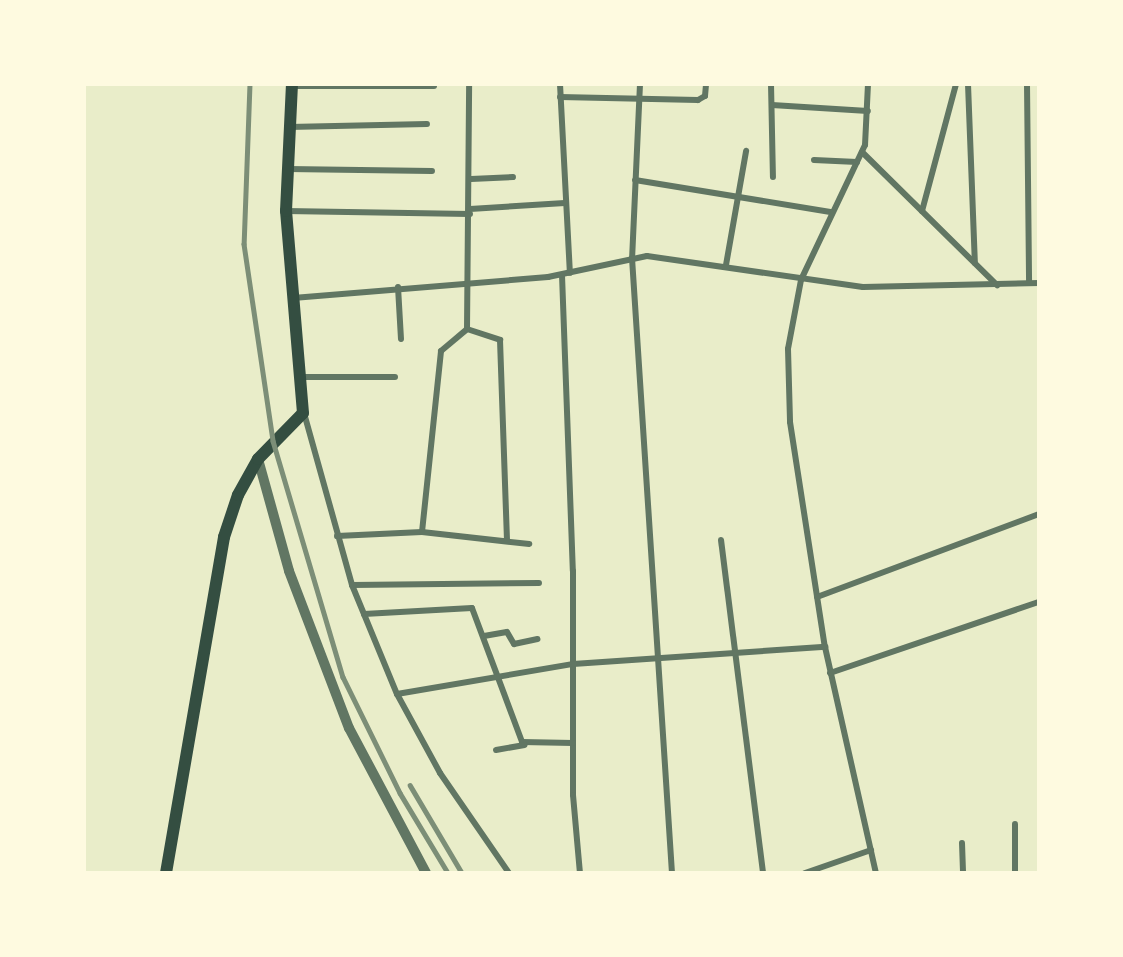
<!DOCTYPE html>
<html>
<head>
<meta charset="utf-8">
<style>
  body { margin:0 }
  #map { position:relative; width:1123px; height:957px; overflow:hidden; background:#e9edc9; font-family:"Fira Sans Condensed",sans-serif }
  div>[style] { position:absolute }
  .minor>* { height:6px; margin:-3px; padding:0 3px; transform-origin:3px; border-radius:3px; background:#617663 }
  .tertiary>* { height:10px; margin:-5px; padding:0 5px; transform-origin:5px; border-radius:5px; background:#617663 }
  .secondary>* { height:12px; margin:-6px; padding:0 6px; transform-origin:6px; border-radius:6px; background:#344e41 }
  .rail>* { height:4.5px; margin:-2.25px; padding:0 2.25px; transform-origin:2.25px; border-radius:2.25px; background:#7c8e77 }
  span { translate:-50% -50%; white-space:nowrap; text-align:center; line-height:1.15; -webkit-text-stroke:6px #fefae0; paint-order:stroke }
  .frame { position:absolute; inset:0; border:86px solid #fefae0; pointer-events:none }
</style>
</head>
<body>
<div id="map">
  <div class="minor">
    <i style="left:560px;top:84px;width:189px;rotate:87deg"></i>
    <i style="left:640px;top:84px;width:174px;rotate:92.6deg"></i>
    <i style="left:632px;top:258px;width:616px;rotate:86.28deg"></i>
    <i style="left:771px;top:84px;width:93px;rotate:88.8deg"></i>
    <i style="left:868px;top:84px;width:61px;rotate:92.8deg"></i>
    <i style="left:865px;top:145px;width:149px;rotate:115.4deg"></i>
    <i style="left:801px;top:280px;width:70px;rotate:100.7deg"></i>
    <i style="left:788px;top:349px;width:73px;rotate:88.4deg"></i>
    <i style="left:790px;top:422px;width:228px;rotate:81.2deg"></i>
    <i style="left:825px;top:647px;width:232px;rotate:77.3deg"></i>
    <i style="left:968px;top:84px;width:179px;rotate:87.8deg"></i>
    <i style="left:1027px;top:84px;width:199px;rotate:89.4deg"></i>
    <i style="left:292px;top:86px;width:142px"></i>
    <i style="left:560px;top:97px;width:138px;rotate:1.2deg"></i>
    <i style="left:698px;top:100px;width:8px;rotate:-30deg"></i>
    <i style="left:705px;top:96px;width:12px;rotate:-85deg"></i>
    <i style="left:772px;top:105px;width:96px;rotate:3.6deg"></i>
    <i style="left:289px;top:127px;width:138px;rotate:-1.2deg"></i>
    <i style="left:862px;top:152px;width:190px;rotate:44.6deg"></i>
    <i style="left:814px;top:160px;width:43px;rotate:2.7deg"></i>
    <i style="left:288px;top:169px;width:144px;rotate:0.8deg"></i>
    <i style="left:471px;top:179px;width:42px;rotate:-2.7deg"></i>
    <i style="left:635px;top:180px;width:198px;rotate:9.3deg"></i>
    <i style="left:470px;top:209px;width:95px;rotate:-3.6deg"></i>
    <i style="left:286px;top:211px;width:184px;rotate:0.9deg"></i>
    <i style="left:922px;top:211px;width:131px;rotate:-75deg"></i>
    <i style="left:726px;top:265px;width:116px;rotate:-80deg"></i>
    <i style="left:562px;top:275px;width:296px;rotate:87.9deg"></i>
    <i style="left:573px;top:571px;width:224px;rotate:90deg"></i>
    <i style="left:573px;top:795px;width:78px;rotate:84.9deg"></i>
    <i style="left:398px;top:287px;width:52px;rotate:86.7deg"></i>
    <i style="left:293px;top:298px;width:256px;rotate:-4.7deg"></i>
    <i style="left:548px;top:277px;width:101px;rotate:-12deg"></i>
    <i style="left:647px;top:256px;width:218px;rotate:8.2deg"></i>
    <i style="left:863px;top:287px;width:176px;rotate:-1.3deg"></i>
    <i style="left:467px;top:329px;width:35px;rotate:18deg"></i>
    <i style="left:500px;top:340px;width:200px;rotate:88deg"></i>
    <i style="left:302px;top:377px;width:93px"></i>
    <i style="left:304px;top:413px;width:179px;rotate:74.4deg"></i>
    <i style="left:352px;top:585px;width:118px;rotate:67.6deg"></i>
    <i style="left:397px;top:694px;width:90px;rotate:61.4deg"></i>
    <i style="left:440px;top:773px;width:121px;rotate:55.4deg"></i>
    <i style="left:422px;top:532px;width:182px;rotate:-84deg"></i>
    <i style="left:441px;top:351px;width:34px;rotate:-40deg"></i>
    <i style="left:467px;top:329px;width:245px;rotate:-89.5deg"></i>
    <i style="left:337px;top:536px;width:85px;rotate:-2.7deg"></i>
    <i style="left:422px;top:532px;width:108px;rotate:6.4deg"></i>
    <i style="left:721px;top:540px;width:336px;rotate:82.8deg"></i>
    <i style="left:352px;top:585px;width:187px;rotate:-0.6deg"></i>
    <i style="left:817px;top:597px;width:237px;rotate:-20.5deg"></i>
    <i style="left:364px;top:614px;width:108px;rotate:-3.2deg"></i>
    <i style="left:472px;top:608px;width:143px;rotate:69.5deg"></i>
    <i style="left:522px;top:742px;width:51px;rotate:1.1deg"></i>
    <i style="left:484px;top:636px;width:23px;rotate:-10deg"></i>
    <i style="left:507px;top:632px;width:14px;rotate:60deg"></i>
    <i style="left:514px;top:644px;width:24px;rotate:-12deg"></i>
    <i style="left:830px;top:673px;width:221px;rotate:-18.8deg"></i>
    <i style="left:397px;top:694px;width:179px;rotate:-9.7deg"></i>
    <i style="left:573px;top:664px;width:253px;rotate:-3.9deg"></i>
    <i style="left:496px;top:750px;width:29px;rotate:-10deg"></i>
    <i style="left:1015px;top:824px;width:49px;rotate:90deg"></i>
    <i style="left:962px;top:843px;width:30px;rotate:88deg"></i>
    <i style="left:805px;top:873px;width:70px;rotate:-19.2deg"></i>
  </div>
  <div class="tertiary">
    <i style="left:258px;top:459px;width:116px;rotate:74.5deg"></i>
    <i style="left:289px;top:571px;width:168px;rotate:69.1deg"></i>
    <i style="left:349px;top:728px;width:164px;rotate:62deg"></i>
  </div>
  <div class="secondary">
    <i style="left:166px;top:873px;width:341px;rotate:-80.2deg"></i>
    <i style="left:224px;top:537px;width:44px;rotate:-71.6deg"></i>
    <i style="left:238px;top:495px;width:41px;rotate:-60.9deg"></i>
    <i style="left:258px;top:459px;width:64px;rotate:-45.6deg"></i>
    <i style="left:303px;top:413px;width:203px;rotate:-94.8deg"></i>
    <i style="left:286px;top:211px;width:127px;rotate:-87.3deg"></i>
  </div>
  <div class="rail">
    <i style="left:250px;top:84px;width:160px;rotate:92.1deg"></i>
    <i style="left:244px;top:244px;width:199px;rotate:81.6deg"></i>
    <i style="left:273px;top:441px;width:246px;rotate:73.5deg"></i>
    <i style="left:343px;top:677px;width:129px;rotate:63.8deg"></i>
    <i style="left:400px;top:793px;width:93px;rotate:59deg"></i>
    <i style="left:410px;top:785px;width:102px;rotate:59.4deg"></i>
  </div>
  <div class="frame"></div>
</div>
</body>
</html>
